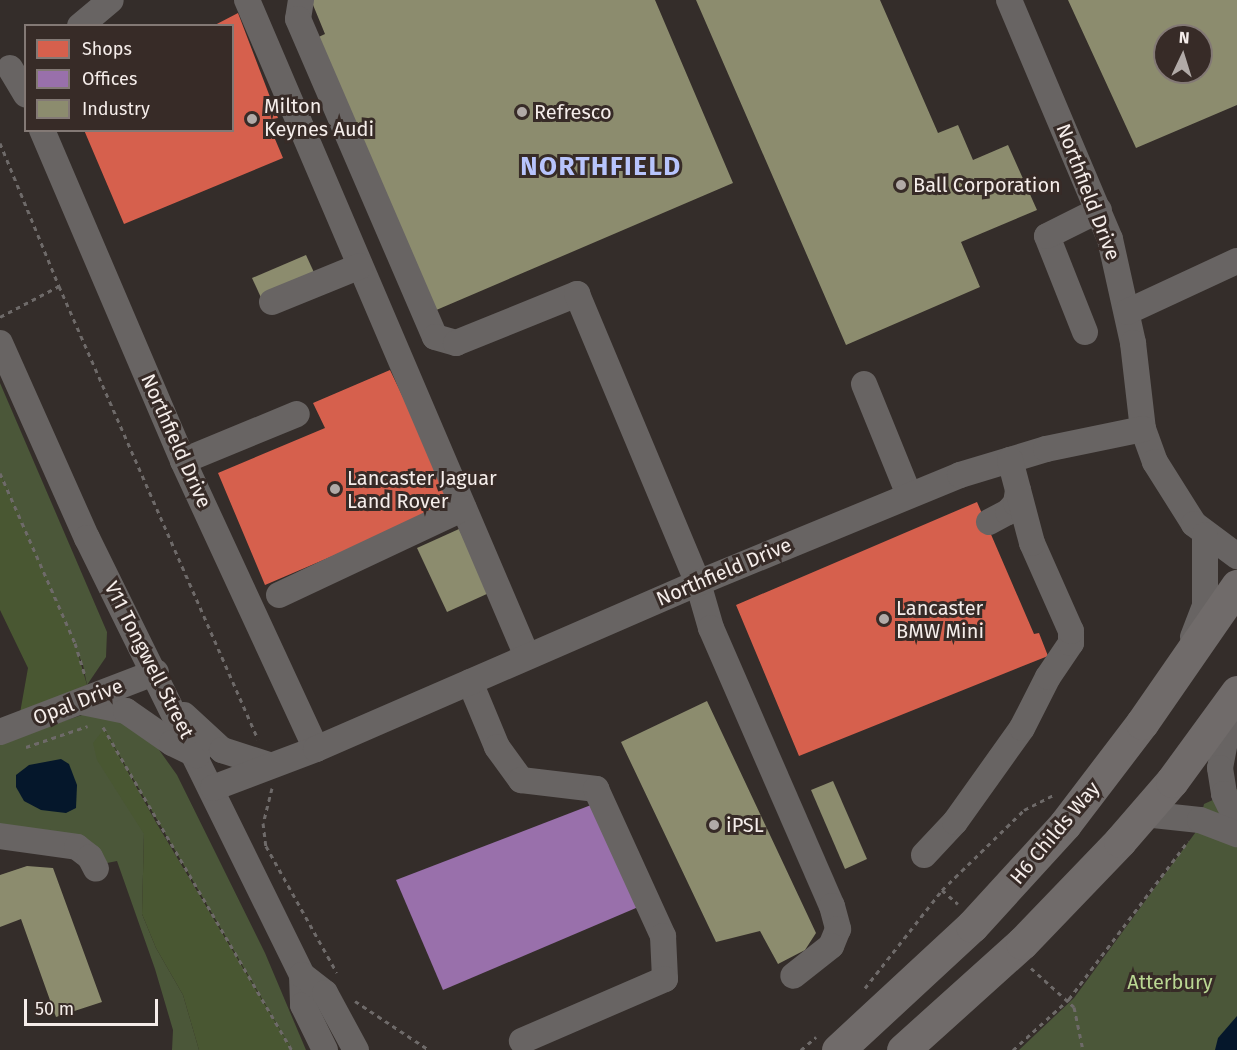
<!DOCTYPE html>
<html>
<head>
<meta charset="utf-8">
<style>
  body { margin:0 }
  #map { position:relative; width:1237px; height:1050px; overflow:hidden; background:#342d2a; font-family:"Fira Sans",sans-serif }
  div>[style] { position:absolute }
  .green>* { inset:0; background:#4b5739 }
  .forest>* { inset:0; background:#495732 }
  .water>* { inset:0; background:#05172b }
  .shops>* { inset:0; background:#d6604d }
  .offices>* { inset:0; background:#9970ab }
  .industry>* { inset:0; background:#8c8c6e }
  .path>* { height:3px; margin-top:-1.5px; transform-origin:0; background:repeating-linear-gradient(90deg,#6e6a69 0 4.5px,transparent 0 9px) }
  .minor>* { height:26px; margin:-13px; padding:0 13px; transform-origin:13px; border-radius:13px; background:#686463 }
  .highway>* { height:33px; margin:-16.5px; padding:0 16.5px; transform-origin:16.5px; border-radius:16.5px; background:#706b6a }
  .dots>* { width:16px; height:16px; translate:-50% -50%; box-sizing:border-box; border:3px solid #372b27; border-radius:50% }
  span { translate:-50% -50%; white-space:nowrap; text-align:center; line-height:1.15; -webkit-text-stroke:6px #372b27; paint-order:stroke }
  .poi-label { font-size:20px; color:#f5edea }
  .left { translate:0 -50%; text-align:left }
  .street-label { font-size:20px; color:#f5edea }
  .park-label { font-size:20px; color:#bad793 }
  .district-label { font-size:26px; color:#b8c4fc; font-weight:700; letter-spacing:1.5px }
  .legend { position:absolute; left:24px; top:24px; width:210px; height:108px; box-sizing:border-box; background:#372b27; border:2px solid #837975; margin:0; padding:8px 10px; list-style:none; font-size:18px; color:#f5edea }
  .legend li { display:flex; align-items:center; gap:12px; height:30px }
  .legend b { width:30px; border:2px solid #837975 }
  .north { position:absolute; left:1153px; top:24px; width:60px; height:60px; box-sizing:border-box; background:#372b27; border:2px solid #837975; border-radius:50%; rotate:4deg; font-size:16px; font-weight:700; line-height:24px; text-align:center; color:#f5edea }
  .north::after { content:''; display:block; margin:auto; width:21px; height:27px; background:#b1aaa7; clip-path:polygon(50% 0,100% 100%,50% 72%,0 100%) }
  .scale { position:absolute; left:24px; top:999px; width:134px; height:27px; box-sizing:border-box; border:3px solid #f5edea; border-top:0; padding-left:8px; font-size:18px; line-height:21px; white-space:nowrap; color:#f5edea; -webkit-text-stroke:4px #372b27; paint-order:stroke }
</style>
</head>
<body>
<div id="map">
  <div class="green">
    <i style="clip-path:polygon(0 383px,107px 632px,106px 657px,87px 685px,83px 665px,0 473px)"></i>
    <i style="clip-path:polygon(85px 714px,118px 719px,152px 740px,177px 775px,265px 953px,306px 1050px,292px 1050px,104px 729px,124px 800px,144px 833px,142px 914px,156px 948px,183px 995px,199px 1050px,172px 1050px,173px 1030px,155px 969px,117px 861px,107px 863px,0 828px,0 742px)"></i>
    <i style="clip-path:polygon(1237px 789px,1237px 1050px,1019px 1050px,1074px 998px,1198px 829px,1204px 804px)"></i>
  </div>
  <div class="forest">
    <i style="clip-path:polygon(0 473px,75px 643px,87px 685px,20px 713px,28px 668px,0 610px)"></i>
    <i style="clip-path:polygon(104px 729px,157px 824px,292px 1050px,199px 1050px,183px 995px,156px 948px,142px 914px,144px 834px,97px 760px,93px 743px)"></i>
  </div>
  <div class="water">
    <i style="clip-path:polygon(61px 759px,69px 764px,77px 785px,76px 808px,66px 813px,41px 810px,24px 801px,16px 787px,16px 775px,29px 765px)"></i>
    <i style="clip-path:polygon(1237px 1016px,1237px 1050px,1215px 1050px,1218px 1038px)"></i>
  </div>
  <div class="shops">
    <i style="clip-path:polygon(238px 13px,278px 118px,267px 120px,283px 158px,124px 224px,84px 130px,232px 130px,232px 26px,213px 26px)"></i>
    <i style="clip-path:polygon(390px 370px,454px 504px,265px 585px,218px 473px,325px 428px,313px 403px)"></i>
    <i style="clip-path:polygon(977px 502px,1034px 634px,1039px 633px,1048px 656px,799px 756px,736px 605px)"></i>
  </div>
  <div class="offices">
    <i style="clip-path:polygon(591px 805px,643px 905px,443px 990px,396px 880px)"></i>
  </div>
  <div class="industry">
    <i style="clip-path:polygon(311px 0,655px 0,733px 183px,427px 314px,310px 41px,325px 34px)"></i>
    <i style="clip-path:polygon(696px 0,880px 0,938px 133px,958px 125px,973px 160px,1008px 145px,1037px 210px,961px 242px,980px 287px,846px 345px)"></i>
    <i style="clip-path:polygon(evenodd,1068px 0,1237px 0,1237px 105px,1136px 148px,1068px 0,1165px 36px,1201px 36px,1201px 72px,1165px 72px,1165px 36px)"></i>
    <i style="clip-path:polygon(306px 255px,317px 279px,263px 302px,252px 278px)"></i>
    <i style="clip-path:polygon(459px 529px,489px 593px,447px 612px,417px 548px)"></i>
    <i style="clip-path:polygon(707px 701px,816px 933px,805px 950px,778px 964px,760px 931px,716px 942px,621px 742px)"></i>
    <i style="clip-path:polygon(833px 781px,867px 859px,845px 869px,811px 790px)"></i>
    <i style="clip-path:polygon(27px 866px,53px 868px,102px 1002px,56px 1017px,21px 919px,0 927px,0 875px)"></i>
  </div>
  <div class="path">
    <i style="left:0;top:143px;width:155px;rotate:67.6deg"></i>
    <i style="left:59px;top:286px;width:495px;rotate:66.3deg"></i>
    <i style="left:0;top:317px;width:67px;rotate:-27.7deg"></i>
    <i style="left:0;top:473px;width:186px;rotate:66.2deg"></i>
    <i style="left:75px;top:643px;width:34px;rotate:73deg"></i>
    <i style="left:103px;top:727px;width:374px;rotate:59.7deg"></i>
    <i style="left:26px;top:747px;width:65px;rotate:-18.7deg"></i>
    <i style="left:272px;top:788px;width:36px;rotate:104deg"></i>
    <i style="left:263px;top:823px;width:23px;rotate:83deg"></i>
    <i style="left:266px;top:846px;width:145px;rotate:60.8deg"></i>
    <i style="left:942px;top:890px;width:21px;rotate:41deg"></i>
    <i style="left:1031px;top:968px;width:58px;rotate:42.2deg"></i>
    <i style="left:1074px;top:1007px;width:44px;rotate:78.2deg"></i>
    <i style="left:865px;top:988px;width:125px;rotate:-51.8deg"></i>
    <i style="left:942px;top:890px;width:115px;rotate:-44.3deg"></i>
    <i style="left:1024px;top:810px;width:33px;rotate:-27deg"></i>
    <i style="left:355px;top:1001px;width:89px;rotate:33.5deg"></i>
    <i style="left:801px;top:1050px;width:20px;rotate:-41deg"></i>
    <i style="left:1013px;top:1050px;width:76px;rotate:-42.3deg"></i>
    <i style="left:1069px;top:999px;width:198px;rotate:-53deg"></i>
  </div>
  <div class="minor">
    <i style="left:247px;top:0;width:713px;rotate:66.89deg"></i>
    <i style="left:301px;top:0;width:19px;rotate:99deg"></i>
    <i style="left:298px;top:19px;width:346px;rotate:66.7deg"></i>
    <i style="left:435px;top:337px;width:22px;rotate:16deg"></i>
    <i style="left:456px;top:343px;width:131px;rotate:-22deg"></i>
    <i style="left:577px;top:294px;width:313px;rotate:67.3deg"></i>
    <i style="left:698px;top:583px;width:47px;rotate:73.9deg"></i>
    <i style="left:711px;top:628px;width:303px;rotate:66.5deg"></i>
    <i style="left:832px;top:906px;width:24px;rotate:75deg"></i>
    <i style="left:838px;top:929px;width:18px;rotate:112deg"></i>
    <i style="left:831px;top:946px;width:48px;rotate:141.7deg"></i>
    <i style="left:1009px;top:0;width:259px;rotate:67.1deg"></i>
    <i style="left:1110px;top:239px;width:107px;rotate:77.5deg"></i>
    <i style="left:1133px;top:343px;width:87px;rotate:83.4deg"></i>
    <i style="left:1143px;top:429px;width:35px;rotate:70deg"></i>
    <i style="left:1155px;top:462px;width:73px;rotate:57.8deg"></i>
    <i style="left:1194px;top:524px;width:54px;rotate:36.7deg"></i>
    <i style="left:80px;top:26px;width:40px;rotate:-40deg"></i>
    <i style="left:10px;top:68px;width:31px;rotate:59deg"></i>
    <i style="left:42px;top:130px;width:360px;rotate:66.9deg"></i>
    <i style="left:183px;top:461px;width:317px;rotate:65.2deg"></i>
    <i style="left:272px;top:302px;width:95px;rotate:-22.2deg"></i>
    <i style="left:1127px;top:312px;width:121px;rotate:-24.9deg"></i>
    <i style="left:1085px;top:332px;width:103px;rotate:-111.6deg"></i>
    <i style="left:1047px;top:236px;width:58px;rotate:-26.6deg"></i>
    <i style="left:0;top:343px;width:214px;rotate:66deg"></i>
    <i style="left:87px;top:538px;width:487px;rotate:63.8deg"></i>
    <i style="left:302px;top:975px;width:30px;rotate:88deg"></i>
    <i style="left:303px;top:1005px;width:50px;rotate:63.9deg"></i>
    <i style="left:864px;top:384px;width:120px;rotate:67.9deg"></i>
    <i style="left:183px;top:461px;width:123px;rotate:-22.4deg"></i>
    <i style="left:989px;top:522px;width:21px;rotate:-28deg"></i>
    <i style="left:1008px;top:512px;width:12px;rotate:-48deg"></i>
    <i style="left:1016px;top:503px;width:13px;rotate:-81deg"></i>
    <i style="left:279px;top:595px;width:204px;rotate:-25.2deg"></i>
    <i style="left:1193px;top:637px;width:33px;rotate:-69deg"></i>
    <i style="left:1205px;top:606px;width:71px;rotate:-90deg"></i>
    <i style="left:470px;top:682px;width:70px;rotate:67.4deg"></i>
    <i style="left:497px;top:747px;width:41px;rotate:54deg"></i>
    <i style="left:521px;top:780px;width:76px;rotate:6.8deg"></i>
    <i style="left:596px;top:789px;width:162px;rotate:65.5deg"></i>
    <i style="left:663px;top:936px;width:43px;rotate:87.3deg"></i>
    <i style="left:665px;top:979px;width:156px;rotate:156.6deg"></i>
    <i style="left:82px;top:702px;width:45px;rotate:11.6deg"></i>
    <i style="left:126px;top:711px;width:56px;rotate:34.8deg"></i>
    <i style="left:172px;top:743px;width:28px;rotate:26deg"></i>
    <i style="left:1232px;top:704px;width:65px;rotate:100.6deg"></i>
    <i style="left:1220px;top:768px;width:26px;rotate:81deg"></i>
    <i style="left:1224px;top:794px;width:30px;rotate:64deg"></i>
    <i style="left:184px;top:715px;width:52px;rotate:42.6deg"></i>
    <i style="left:222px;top:750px;width:49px;rotate:17.7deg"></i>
    <i style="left:0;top:732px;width:167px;rotate:-21deg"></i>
    <i style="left:213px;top:788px;width:110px;rotate:-20.7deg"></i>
    <i style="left:316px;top:749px;width:417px;rotate:-23.5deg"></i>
    <i style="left:698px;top:583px;width:283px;rotate:-22.4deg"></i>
    <i style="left:960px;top:475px;width:90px;rotate:-16.8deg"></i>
    <i style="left:1046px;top:449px;width:99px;rotate:-11.7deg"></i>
    <i style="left:1144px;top:814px;width:56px;rotate:6.1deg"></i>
    <i style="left:1200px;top:820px;width:40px;rotate:21deg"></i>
    <i style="left:0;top:836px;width:78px;rotate:8.1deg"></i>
    <i style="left:77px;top:847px;width:16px;rotate:38deg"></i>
    <i style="left:90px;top:857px;width:13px;rotate:63deg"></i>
    <i style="left:924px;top:855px;width:45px;rotate:-46.8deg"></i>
    <i style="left:955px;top:822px;width:115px;rotate:-54.5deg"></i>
    <i style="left:1022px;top:728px;width:57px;rotate:-63deg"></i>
    <i style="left:1048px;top:677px;width:41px;rotate:-55.9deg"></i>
    <i style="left:1071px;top:643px;width:12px;rotate:-90deg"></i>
    <i style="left:1071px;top:631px;width:96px;rotate:-113.9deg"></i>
    <i style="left:1032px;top:543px;width:86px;rotate:-104.8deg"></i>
    <i style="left:302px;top:975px;width:29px;rotate:38deg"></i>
    <i style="left:325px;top:993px;width:65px;rotate:61.5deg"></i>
  </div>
  <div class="highway">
    <i style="left:838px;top:1050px;width:183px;rotate:-42.8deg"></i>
    <i style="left:972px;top:926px;width:138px;rotate:-47.6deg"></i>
    <i style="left:1065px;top:824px;width:127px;rotate:-52.7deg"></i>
    <i style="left:1142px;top:723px;width:167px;rotate:-55.3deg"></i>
    <i style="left:903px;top:1050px;width:160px;rotate:-42deg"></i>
    <i style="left:1022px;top:943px;width:141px;rotate:-46.1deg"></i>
    <i style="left:1120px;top:841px;width:79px;rotate:-49.1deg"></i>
    <i style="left:1172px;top:781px;width:110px;rotate:-53.9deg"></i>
  </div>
  <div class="dots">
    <i style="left:522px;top:112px;background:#b1aaa7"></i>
    <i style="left:252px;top:119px;background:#b1aaa7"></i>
    <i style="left:901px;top:185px;background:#b1aaa7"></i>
    <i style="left:335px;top:489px;background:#b1aaa7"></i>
    <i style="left:884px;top:619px;background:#b1aaa7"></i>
    <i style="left:714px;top:825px;background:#b1aaa7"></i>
  </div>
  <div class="poi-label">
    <span class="left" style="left:264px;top:118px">Milton<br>Keynes Audi</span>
    <span class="left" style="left:534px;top:112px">Refresco</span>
    <span class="left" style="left:913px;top:185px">Ball Corporation</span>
    <span class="left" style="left:347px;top:490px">Lancaster Jaguar<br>Land Rover</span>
    <span class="left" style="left:896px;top:620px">Lancaster<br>BMW Mini</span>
    <span class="left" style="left:726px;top:825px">iPSL</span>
  </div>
  <div class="street-label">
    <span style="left:1088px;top:192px;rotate:69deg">Northfield Drive</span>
    <span style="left:176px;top:441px;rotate:66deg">Northfield Drive</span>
    <span style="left:724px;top:572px;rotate:-23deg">Northfield Drive</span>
    <span style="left:149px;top:660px;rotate:63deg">V11 Tongwell Street</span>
    <span style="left:78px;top:702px;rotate:-21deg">Opal Drive</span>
    <span style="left:1055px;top:833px;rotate:-50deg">H6 Childs Way</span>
  </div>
  <div class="park-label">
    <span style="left:1170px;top:982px">Atterbury</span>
  </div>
  <div class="district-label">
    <span style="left:601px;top:167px">NORTHFIELD</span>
  </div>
  <ul class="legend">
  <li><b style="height:16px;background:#d6604d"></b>Shops</li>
  <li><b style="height:16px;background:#9970ab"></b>Offices</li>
  <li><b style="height:16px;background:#8c8c6e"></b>Industry</li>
  </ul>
  <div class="north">N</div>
  <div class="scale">50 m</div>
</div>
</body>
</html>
